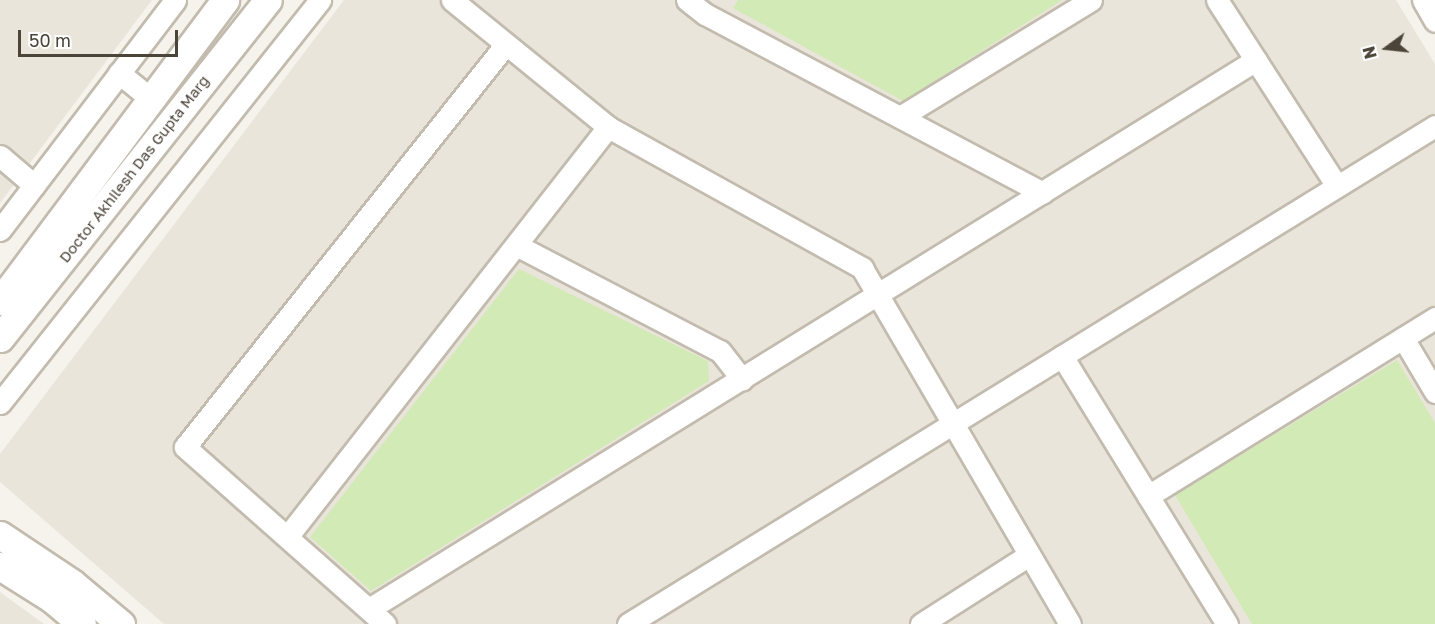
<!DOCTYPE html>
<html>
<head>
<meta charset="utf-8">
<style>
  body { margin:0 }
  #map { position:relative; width:1435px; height:624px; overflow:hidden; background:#f6f3ec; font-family:"Golos Text",sans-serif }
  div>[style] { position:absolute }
  .residential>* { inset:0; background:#eae5da }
  .green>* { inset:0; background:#d2eab5 }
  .roads { filter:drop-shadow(2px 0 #c2bbae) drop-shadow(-2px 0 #c2bbae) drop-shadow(0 2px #c2bbae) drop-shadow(0 -2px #c2bbae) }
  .minor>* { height:21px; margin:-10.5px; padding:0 10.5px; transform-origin:10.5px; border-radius:10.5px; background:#fff }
  .tertiary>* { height:27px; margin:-13.5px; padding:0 13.5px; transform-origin:13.5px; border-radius:13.5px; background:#fff }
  span { translate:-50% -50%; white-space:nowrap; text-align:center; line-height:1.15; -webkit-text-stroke:5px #fff; paint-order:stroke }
  .street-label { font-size:15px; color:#4b4439 }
  .north { position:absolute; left:1357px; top:18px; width:60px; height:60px; -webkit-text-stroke:4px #fff; paint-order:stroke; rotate:255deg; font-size:16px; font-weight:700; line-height:24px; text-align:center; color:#4b4439 }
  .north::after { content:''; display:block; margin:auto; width:21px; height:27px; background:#4b4439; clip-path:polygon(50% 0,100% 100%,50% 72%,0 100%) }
  .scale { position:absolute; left:18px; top:30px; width:160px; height:27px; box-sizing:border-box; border:3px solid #4b4439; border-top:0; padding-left:8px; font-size:18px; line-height:21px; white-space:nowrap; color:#4b4439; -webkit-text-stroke:4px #fff; paint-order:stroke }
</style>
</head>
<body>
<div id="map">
  <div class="residential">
    <i style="clip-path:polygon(0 0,152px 0,0 203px)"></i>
    <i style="clip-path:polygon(344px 0,1396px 0,1435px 64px,1435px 624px,164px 624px,0 482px,0 454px)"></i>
    <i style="clip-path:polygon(0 592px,44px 624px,0 624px)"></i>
  </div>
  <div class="green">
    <i style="clip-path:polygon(738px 0,1062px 0,903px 101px,733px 8px)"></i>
    <i style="clip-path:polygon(519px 269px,708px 361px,709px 381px,371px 591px,310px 537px)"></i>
    <i style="clip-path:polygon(1397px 360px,1435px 423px,1435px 624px,1252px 624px,1175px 495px)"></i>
  </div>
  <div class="roads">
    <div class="minor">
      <i style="left:452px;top:0;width:201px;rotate:39.1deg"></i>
      <i style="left:608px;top:127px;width:291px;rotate:29deg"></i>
      <i style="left:862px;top:268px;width:412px;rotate:59.7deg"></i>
      <i style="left:687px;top:0;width:23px;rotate:38deg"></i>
      <i style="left:705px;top:14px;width:382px;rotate:27.9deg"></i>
      <i style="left:1217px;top:0;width:221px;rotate:57.2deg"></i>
      <i style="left:1423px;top:0;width:24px;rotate:60deg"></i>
      <i style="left:119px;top:73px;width:40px;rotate:39deg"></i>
      <i style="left:900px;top:117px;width:224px;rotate:-31.5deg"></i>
      <i style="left:0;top:156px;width:45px;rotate:40.5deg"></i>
      <i style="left:0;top:230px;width:289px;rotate:-52.7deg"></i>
      <i style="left:516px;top:245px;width:230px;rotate:27.5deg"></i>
      <i style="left:720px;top:351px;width:36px;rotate:52deg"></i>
      <i style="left:1403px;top:338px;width:63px;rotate:59.3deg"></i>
      <i style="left:1062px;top:356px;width:315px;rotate:58.4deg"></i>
      <i style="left:0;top:403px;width:515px;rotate:-51.55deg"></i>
      <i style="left:1148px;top:496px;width:338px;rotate:-31.8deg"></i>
      <i style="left:287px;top:537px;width:521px;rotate:-51.94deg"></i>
      <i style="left:369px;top:609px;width:1043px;rotate:-31.76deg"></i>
      <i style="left:385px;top:624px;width:267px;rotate:-138.5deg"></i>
      <i style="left:185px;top:447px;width:515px;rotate:-51.46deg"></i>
      <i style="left:628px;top:624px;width:948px;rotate:-31.68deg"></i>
      <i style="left:921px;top:624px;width:128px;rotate:-32.6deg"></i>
    </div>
    <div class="tertiary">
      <i style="left:0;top:301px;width:376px;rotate:-53.2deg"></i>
      <i style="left:0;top:338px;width:431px;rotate:-51.6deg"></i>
      <i style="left:0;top:535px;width:87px;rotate:33.7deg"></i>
      <i style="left:72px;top:583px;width:64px;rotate:39.9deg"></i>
      <i style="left:0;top:566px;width:62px;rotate:32.4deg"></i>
      <i style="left:52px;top:599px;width:39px;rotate:40deg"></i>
    </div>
  </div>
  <div class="street-label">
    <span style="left:134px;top:169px;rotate:-52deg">Doctor Akhilesh Das Gupta Marg</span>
  </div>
  <div class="north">N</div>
  <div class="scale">50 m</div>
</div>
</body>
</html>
